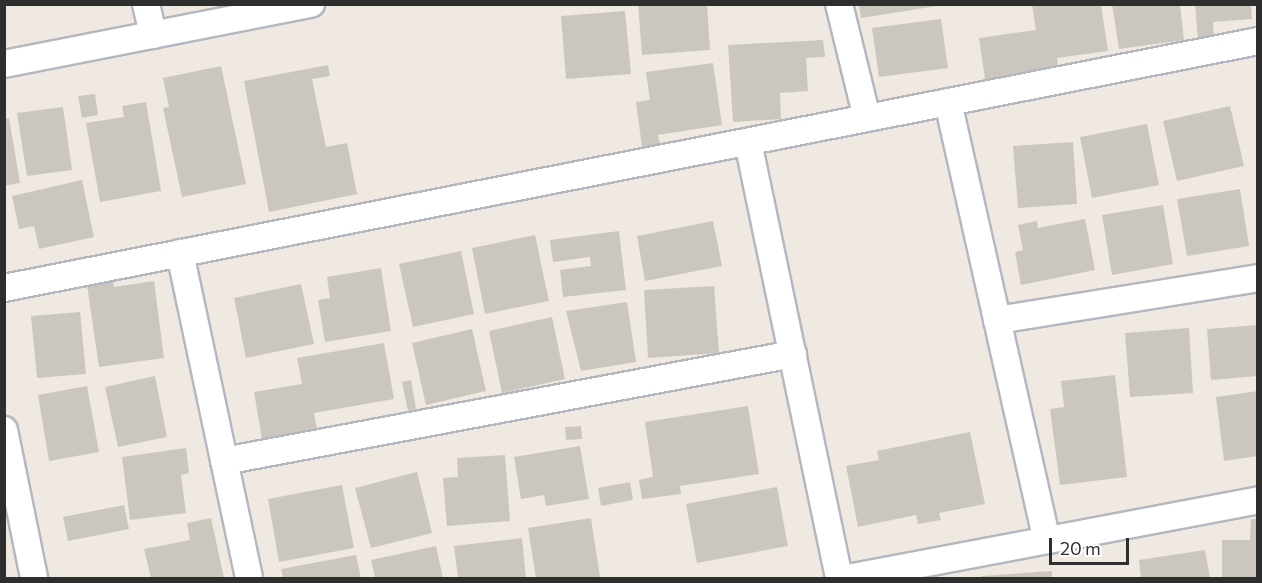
<!DOCTYPE html>
<html>
<head>
<meta charset="utf-8">
<style>
  body { margin:0 }
  #map { position:relative; width:1262px; height:583px; overflow:hidden; background:#efe9e1; font-family:Commissioner,sans-serif }
  div>[style] { position:absolute }
  .building>* { inset:0; background:#cbc7bf }
  .roads { filter:drop-shadow(2px 0 #b4b7c1) drop-shadow(-2px 0 #b4b7c1) drop-shadow(0 2px #b4b7c1) drop-shadow(0 -2px #b4b7c1) }
  .minor>* { height:26px; margin:-13px; padding:0 13px; transform-origin:13px; border-radius:13px; background:#fff }
  span { translate:-50% -50%; white-space:nowrap; text-align:center; line-height:1.15; -webkit-text-stroke:6px #fff; paint-order:stroke }
  .frame { position:absolute; inset:0; border:6px solid #2e2e2e; pointer-events:none }
  .scale { position:absolute; left:1049px; top:538px; width:80px; height:27px; box-sizing:border-box; border:3px solid #2e2e2e; border-top:0; padding-left:8px; font-size:18px; line-height:21px; white-space:nowrap; color:#2e2e2e; -webkit-text-stroke:4px #fff; paint-order:stroke }
</style>
</head>
<body>
<div id="map">
  <div class="building">
    <i style="clip-path:polygon(638px 4px,707px 4px,710px 50px,642px 55px)"></i>
    <i style="clip-path:polygon(859px 4px,937px 4px,937px 6px,861px 18px)"></i>
    <i style="clip-path:polygon(1032px 4px,1101px 4px,1108px 51px,1057px 58px,1058px 68px,985px 79px,979px 38px,1036px 30px)"></i>
    <i style="clip-path:polygon(1112px 4px,1180px 4px,1184px 40px,1119px 49px)"></i>
    <i style="clip-path:polygon(1195px 4px,1251px 4px,1252px 19px,1213px 22px,1214px 39px,1198px 40px)"></i>
    <i style="clip-path:polygon(625px 11px,631px 74px,566px 79px,561px 16px)"></i>
    <i style="clip-path:polygon(941px 19px,948px 68px,879px 77px,872px 28px)"></i>
    <i style="clip-path:polygon(823px 40px,825px 57px,806px 58px,808px 91px,780px 93px,781px 119px,733px 122px,728px 45px)"></i>
    <i style="clip-path:polygon(713px 63px,722px 125px,658px 135px,660px 144px,642px 147px,636px 102px,650px 100px,646px 72px)"></i>
    <i style="clip-path:polygon(328px 65px,330px 76px,312px 79px,326px 147px,347px 143px,357px 194px,269px 212px,244px 81px)"></i>
    <i style="clip-path:polygon(221px 66px,246px 184px,182px 197px,163px 108px,169px 107px,163px 78px)"></i>
    <i style="clip-path:polygon(95px 94px,98px 115px,82px 118px,78px 96px)"></i>
    <i style="clip-path:polygon(146px 102px,161px 191px,100px 202px,86px 123px,124px 117px,122px 106px)"></i>
    <i style="clip-path:polygon(1230px 106px,1244px 166px,1177px 181px,1163px 121px)"></i>
    <i style="clip-path:polygon(63px 107px,72px 170px,27px 176px,17px 113px)"></i>
    <i style="clip-path:polygon(9px 118px,20px 183px,4px 186px,4px 119px)"></i>
    <i style="clip-path:polygon(1147px 124px,1159px 185px,1092px 198px,1080px 137px)"></i>
    <i style="clip-path:polygon(1073px 142px,1077px 204px,1018px 208px,1013px 146px)"></i>
    <i style="clip-path:polygon(82px 180px,94px 237px,39px 249px,34px 226px,19px 229px,12px 196px)"></i>
    <i style="clip-path:polygon(1240px 189px,1249px 246px,1187px 256px,1177px 199px)"></i>
    <i style="clip-path:polygon(1163px 205px,1173px 264px,1112px 275px,1102px 215px)"></i>
    <i style="clip-path:polygon(1085px 219px,1095px 270px,1021px 285px,1015px 252px,1023px 250px,1018px 225px,1037px 221px,1038px 228px)"></i>
    <i style="clip-path:polygon(713px 221px,722px 266px,645px 281px,637px 236px)"></i>
    <i style="clip-path:polygon(619px 231px,626px 290px,563px 297px,560px 270px,591px 266px,590px 257px,553px 262px,550px 240px)"></i>
    <i style="clip-path:polygon(535px 235px,549px 301px,485px 314px,472px 248px)"></i>
    <i style="clip-path:polygon(461px 251px,474px 314px,413px 327px,399px 264px)"></i>
    <i style="clip-path:polygon(381px 268px,391px 331px,325px 342px,318px 300px,330px 298px,327px 277px)"></i>
    <i style="clip-path:polygon(113px 281px,114px 287px,154px 281px,164px 358px,99px 367px,87px 285px)"></i>
    <i style="clip-path:polygon(301px 284px,314px 344px,246px 358px,234px 298px)"></i>
    <i style="clip-path:polygon(714px 286px,719px 353px,648px 358px,644px 290px)"></i>
    <i style="clip-path:polygon(627px 302px,636px 362px,581px 371px,566px 311px)"></i>
    <i style="clip-path:polygon(80px 312px,86px 374px,37px 378px,31px 316px)"></i>
    <i style="clip-path:polygon(552px 317px,565px 379px,502px 393px,489px 331px)"></i>
    <i style="clip-path:polygon(1258px 325px,1258px 376px,1211px 380px,1207px 329px)"></i>
    <i style="clip-path:polygon(1189px 328px,1193px 393px,1130px 397px,1125px 333px)"></i>
    <i style="clip-path:polygon(472px 329px,486px 391px,426px 405px,412px 343px)"></i>
    <i style="clip-path:polygon(384px 343px,394px 399px,314px 413px,317px 429px,262px 439px,254px 392px,302px 384px,297px 358px)"></i>
    <i style="clip-path:polygon(1115px 375px,1127px 477px,1060px 485px,1050px 409px,1064px 407px,1061px 381px)"></i>
    <i style="clip-path:polygon(155px 376px,167px 437px,118px 447px,105px 387px)"></i>
    <i style="clip-path:polygon(411px 380px,416px 409px,408px 411px,402px 382px)"></i>
    <i style="clip-path:polygon(87px 386px,99px 452px,49px 461px,38px 395px)"></i>
    <i style="clip-path:polygon(1258px 391px,1258px 456px,1224px 461px,1216px 397px)"></i>
    <i style="clip-path:polygon(748px 406px,759px 474px,680px 486px,681px 494px,642px 499px,639px 480px,653px 477px,645px 422px)"></i>
    <i style="clip-path:polygon(581px 426px,582px 439px,566px 440px,565px 427px)"></i>
    <i style="clip-path:polygon(970px 432px,985px 504px,939px 513px,941px 520px,918px 524px,916px 515px,858px 527px,846px 466px,879px 460px,877px 451px)"></i>
    <i style="clip-path:polygon(580px 446px,589px 499px,546px 506px,544px 495px,521px 499px,514px 457px)"></i>
    <i style="clip-path:polygon(186px 448px,189px 473px,181px 475px,186px 513px,130px 520px,122px 457px)"></i>
    <i style="clip-path:polygon(505px 455px,510px 521px,447px 526px,443px 478px,458px 477px,457px 458px)"></i>
    <i style="clip-path:polygon(417px 472px,432px 533px,371px 548px,355px 488px)"></i>
    <i style="clip-path:polygon(630px 482px,633px 500px,601px 506px,598px 488px)"></i>
    <i style="clip-path:polygon(342px 485px,354px 548px,279px 562px,268px 499px)"></i>
    <i style="clip-path:polygon(777px 487px,788px 546px,697px 563px,686px 504px)"></i>
    <i style="clip-path:polygon(124px 505px,129px 529px,68px 541px,63px 517px)"></i>
    <i style="clip-path:polygon(211px 518px,224px 578px,151px 578px,144px 549px,190px 540px,187px 523px)"></i>
    <i style="clip-path:polygon(591px 518px,600px 577px,536px 578px,528px 528px)"></i>
    <i style="clip-path:polygon(1251px 519px,1258px 519px,1258px 578px,1222px 578px,1222px 540px,1250px 540px)"></i>
    <i style="clip-path:polygon(522px 538px,526px 578px,458px 578px,454px 546px)"></i>
    <i style="clip-path:polygon(436px 546px,443px 578px,375px 578px,371px 560px)"></i>
    <i style="clip-path:polygon(1205px 550px,1210px 578px,1141px 578px,1139px 560px)"></i>
    <i style="clip-path:polygon(356px 555px,361px 578px,283px 578px,281px 569px)"></i>
    <i style="clip-path:polygon(1052px 571px,1052px 578px,981px 578px,981px 576px)"></i>
  </div>
  <div class="roads">
    <div class="minor">
      <i style="left:146px;top:4px;width:32px;rotate:77deg"></i>
      <i style="left:839px;top:4px;width:117px;rotate:76.2deg"></i>
      <i style="left:4px;top:64px;width:313px;rotate:-11.1deg"></i>
      <i style="left:948px;top:102px;width:449px;rotate:77.3deg"></i>
      <i style="left:748px;top:142px;width:445px;rotate:78.2deg"></i>
      <i style="left:180px;top:253px;width:332px;rotate:78deg"></i>
      <i style="left:4px;top:288px;width:1278px;rotate:-11.14deg"></i>
      <i style="left:997px;top:320px;width:264px;rotate:-9.1deg"></i>
      <i style="left:4px;top:430px;width:151px;rotate:78.5deg"></i>
      <i style="left:224px;top:461px;width:579px;rotate:-10.65deg"></i>
      <i style="left:847px;top:578px;width:418px;rotate:-10.7deg"></i>
    </div>
  </div>
  <div class="frame"></div>
  <div class="scale">20 m</div>
</div>
</body>
</html>
